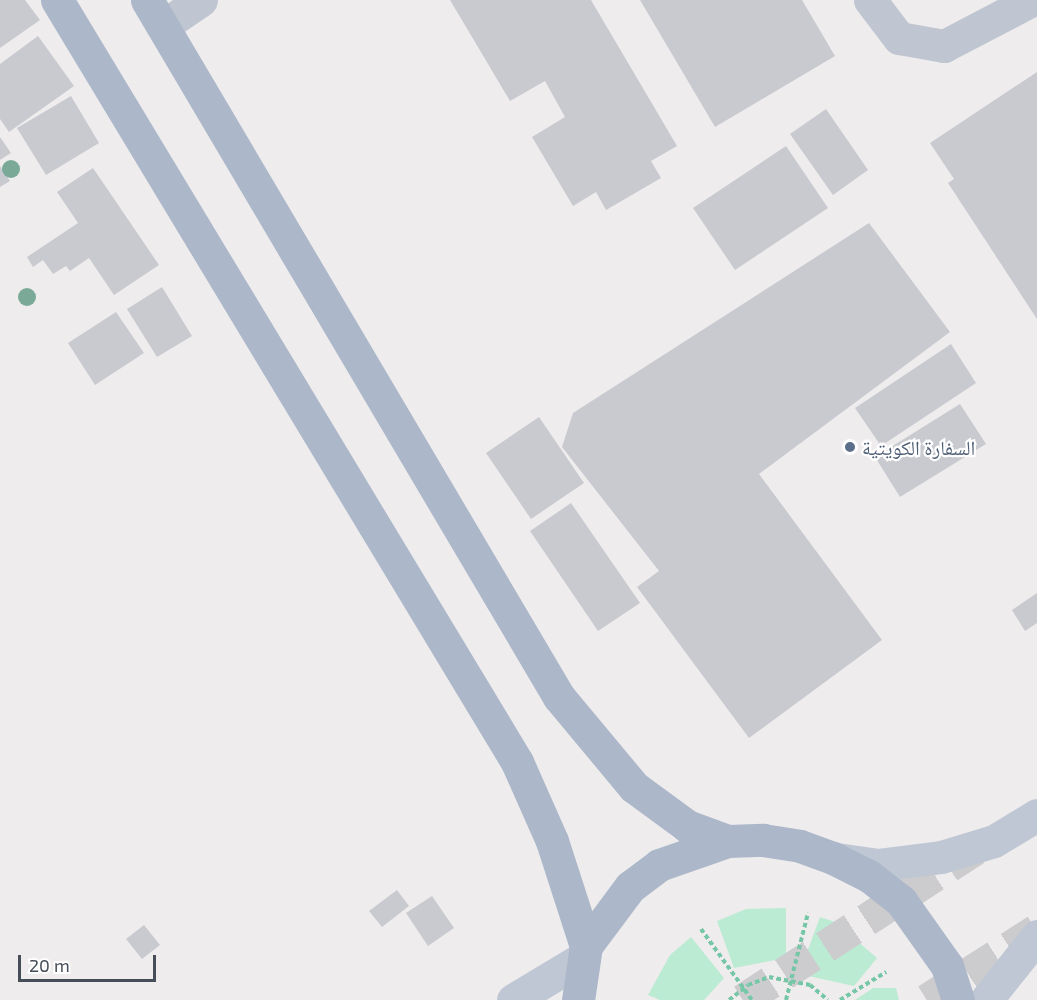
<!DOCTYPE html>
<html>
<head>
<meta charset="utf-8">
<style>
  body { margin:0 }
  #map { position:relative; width:1037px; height:1000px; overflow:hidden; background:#eeecec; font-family:"Exo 2","Noto Naskh Arabic",sans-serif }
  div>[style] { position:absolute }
  .green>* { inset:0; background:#bbebd3 }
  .building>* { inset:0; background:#c9cad0 }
  .motorway-tunnel>* { height:33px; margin-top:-16.5px; transform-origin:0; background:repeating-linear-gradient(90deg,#ccccce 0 33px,transparent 0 49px) }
  .path>* { height:4px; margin-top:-2px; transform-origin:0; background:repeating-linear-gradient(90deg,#75c7a8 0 4.5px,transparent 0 7.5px) }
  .minor>* { height:33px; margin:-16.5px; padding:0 16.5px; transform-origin:16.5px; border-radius:16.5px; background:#bfc6d1 }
  .secondary>* { height:33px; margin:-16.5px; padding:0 16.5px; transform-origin:16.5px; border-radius:16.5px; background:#bfc7d4 }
  .primary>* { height:33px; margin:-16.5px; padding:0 16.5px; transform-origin:16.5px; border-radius:16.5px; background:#acb8ca }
  .trees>* { width:18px; height:18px; margin:-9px; border-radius:50%; background:#7aaa97 }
  .dots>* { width:16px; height:16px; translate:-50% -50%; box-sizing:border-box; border:3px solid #fff; border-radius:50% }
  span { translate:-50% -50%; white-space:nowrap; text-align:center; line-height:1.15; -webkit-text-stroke:4.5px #fff; paint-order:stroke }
  .service-label { font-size:20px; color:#4e5e75 }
  .left { translate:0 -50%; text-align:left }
  .scale { position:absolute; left:18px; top:955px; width:138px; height:27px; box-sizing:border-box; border:3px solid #454d58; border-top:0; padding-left:8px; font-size:18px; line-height:21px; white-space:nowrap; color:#454d58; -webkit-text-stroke:4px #fff; paint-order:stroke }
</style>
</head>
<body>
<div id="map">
  <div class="green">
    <i style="clip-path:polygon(786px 908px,786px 958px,734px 968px,717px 921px,746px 909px)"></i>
    <i style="clip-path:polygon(820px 917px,835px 922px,877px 958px,854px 986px,799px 974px)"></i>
    <i style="clip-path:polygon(691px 937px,724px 978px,704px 1000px,660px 1000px,648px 995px,670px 955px)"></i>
    <i style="clip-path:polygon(873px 988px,896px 988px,899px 1000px,855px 1000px)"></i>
  </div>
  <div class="building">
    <i style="clip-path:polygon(0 0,25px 0,40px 20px,0 48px)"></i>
    <i style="clip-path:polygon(450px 0,591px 0,677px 146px,651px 161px,661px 178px,606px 210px,596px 192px,573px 206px,532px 137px,565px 117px,545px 81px,510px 101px)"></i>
    <i style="clip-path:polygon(640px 0,802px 0,835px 56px,715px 127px)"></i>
    <i style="clip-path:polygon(38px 36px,74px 86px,9px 132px,0 119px,0 64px)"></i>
    <i style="clip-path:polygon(1037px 72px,1037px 319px,948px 183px,954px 179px,930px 143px)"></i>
    <i style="clip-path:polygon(71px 96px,99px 143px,46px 175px,17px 128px)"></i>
    <i style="clip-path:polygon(826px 109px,868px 170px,833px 195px,790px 134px)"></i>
    <i style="clip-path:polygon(0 137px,11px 153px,0 160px)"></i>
    <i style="clip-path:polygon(786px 146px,828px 208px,735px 270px,693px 208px)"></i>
    <i style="clip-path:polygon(0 166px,10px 181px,0 187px)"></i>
    <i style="clip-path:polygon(93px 168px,159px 265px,114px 295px,89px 258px,70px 271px,66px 266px,53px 274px,43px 260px,33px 267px,27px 257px,78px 223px,57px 192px)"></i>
    <i style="clip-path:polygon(869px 223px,950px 332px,759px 474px,882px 640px,749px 738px,637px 587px,659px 571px,562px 447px,573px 413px)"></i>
    <i style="clip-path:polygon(162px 287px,192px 336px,157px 357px,127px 309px)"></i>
    <i style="clip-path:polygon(116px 312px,144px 353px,95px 385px,68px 343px)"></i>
    <i style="clip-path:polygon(951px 344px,976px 383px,881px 446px,855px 408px)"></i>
    <i style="clip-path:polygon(960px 404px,986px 444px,900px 497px,875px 457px)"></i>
    <i style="clip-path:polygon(539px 417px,584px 483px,531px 519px,486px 453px)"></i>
    <i style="clip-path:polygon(571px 503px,640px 603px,598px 631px,530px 531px)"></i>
    <i style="clip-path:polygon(1037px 593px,1037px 623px,1025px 631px,1012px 610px)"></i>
    <i style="clip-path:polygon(397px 890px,409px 906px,382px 927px,369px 911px)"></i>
    <i style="clip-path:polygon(432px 896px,454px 928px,428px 946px,406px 913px)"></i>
    <i style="clip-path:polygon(144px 925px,160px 945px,142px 959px,126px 939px)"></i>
  </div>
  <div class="motorway-tunnel">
    <i style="left:743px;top:1000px;width:277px;rotate:-33.1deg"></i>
    <i style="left:927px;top:1000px;width:130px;rotate:-32.5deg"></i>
  </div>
  <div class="path">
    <i style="left:701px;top:929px;width:87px;rotate:54.3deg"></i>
    <i style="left:729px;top:1000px;width:24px;rotate:-38deg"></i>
    <i style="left:748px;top:985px;width:22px;rotate:-21deg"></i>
    <i style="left:769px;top:977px;width:42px;rotate:11deg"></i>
    <i style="left:810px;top:985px;width:23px;rotate:40deg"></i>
    <i style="left:786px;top:1000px;width:90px;rotate:-75.8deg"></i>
    <i style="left:840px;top:1000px;width:54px;rotate:-31.3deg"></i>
  </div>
  <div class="minor">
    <i style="left:870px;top:0;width:48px;rotate:52.7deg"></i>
    <i style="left:899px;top:38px;width:46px;rotate:10.1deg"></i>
    <i style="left:944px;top:46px;width:99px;rotate:-27.6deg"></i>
    <i style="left:163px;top:26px;width:46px;rotate:-34.4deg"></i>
  </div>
  <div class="secondary">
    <i style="left:837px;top:859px;width:40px;rotate:8.5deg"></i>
    <i style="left:877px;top:865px;width:64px;rotate:-7.1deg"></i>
    <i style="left:941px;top:857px;width:55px;rotate:-16.8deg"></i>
    <i style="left:994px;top:841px;width:50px;rotate:-31.2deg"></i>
    <i style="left:513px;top:1000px;width:82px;rotate:-31deg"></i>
    <i style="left:986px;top:1000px;width:82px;rotate:-51.4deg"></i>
  </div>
  <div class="primary">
    <i style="left:57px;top:0;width:890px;rotate:58.88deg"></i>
    <i style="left:517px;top:762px;width:86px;rotate:66.1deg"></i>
    <i style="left:552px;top:841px;width:110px;rotate:72.1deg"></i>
    <i style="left:586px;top:946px;width:55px;rotate:98.4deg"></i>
    <i style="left:147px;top:0;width:810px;rotate:59.41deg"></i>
    <i style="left:559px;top:697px;width:117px;rotate:50.2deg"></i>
    <i style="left:634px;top:787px;width:66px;rotate:36.3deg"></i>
    <i style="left:687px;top:826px;width:44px;rotate:20.1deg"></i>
    <i style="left:586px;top:946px;width:74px;rotate:-53.3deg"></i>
    <i style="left:630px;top:887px;width:36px;rotate:-37deg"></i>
    <i style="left:659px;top:865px;width:73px;rotate:-19.2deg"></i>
    <i style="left:728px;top:841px;width:35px;rotate:-2deg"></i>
    <i style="left:763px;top:840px;width:37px;rotate:9deg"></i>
    <i style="left:800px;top:846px;width:35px;rotate:20deg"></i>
    <i style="left:833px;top:858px;width:40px;rotate:26.6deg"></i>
    <i style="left:869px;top:876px;width:41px;rotate:38deg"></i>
    <i style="left:901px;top:901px;width:80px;rotate:54.7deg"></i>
    <i style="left:947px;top:966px;width:36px;rotate:72deg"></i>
  </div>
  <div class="trees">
    <i style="left:11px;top:169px"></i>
    <i style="left:27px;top:297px"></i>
  </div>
  <div class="dots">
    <i style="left:850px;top:447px;background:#5c6f8a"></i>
  </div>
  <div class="service-label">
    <span class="left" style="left:862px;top:447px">السفارة الكويتية</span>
  </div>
  <div class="scale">20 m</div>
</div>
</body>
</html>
